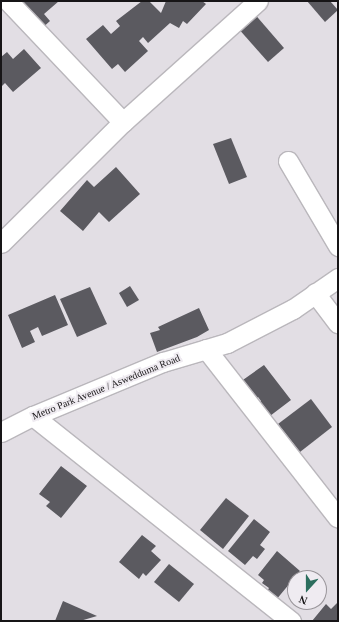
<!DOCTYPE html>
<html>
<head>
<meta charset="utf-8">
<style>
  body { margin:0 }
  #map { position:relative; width:339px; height:622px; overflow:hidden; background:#e2dee4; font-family:"Times New Roman",serif }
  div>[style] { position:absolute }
  .building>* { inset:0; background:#5b5a60 }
  .roads { filter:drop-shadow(1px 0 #bab7bc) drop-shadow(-1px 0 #bab7bc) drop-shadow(0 1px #bab7bc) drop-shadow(0 -1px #bab7bc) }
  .minor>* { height:19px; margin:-9.5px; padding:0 9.5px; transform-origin:9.5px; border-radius:9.5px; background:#fff }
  span { translate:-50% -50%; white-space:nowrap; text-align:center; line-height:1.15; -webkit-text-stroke:4px #efebf1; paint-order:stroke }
  .street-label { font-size:10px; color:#171517 }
  .frame { position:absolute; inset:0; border:2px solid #171517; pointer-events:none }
  .north { position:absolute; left:287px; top:570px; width:40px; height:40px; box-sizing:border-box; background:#efebf1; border:1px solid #99959a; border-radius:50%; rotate:201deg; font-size:11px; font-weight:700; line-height:16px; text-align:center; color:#171517 }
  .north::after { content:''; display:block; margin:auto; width:14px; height:18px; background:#2c6e5e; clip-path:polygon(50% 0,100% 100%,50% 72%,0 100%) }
</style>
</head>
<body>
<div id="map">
  <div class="building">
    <i style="clip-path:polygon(23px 1px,59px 1px,44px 14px,50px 21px,40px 30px,20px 7px,24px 3px)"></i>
    <i style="clip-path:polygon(142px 1px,149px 1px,161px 13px,166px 1px,202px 1px,206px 4px,187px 24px,183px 21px,179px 28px,170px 23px,148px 43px,143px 37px,139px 41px,148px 51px,125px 72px,118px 64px,112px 69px,86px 39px,103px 25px,111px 34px,120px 26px,116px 21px)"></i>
    <i style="clip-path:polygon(307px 1px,330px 1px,338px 10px,325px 22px)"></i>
    <i style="clip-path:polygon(253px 12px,284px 48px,268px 62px,237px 27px)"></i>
    <i style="clip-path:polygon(24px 49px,41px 68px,13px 92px,5px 83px,1px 87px,1px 57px,7px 52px,13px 59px)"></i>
    <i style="clip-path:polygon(231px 138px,247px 177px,229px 184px,213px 144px)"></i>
    <i style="clip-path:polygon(116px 167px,140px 194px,109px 222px,99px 212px,83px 231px,60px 211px,87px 180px,94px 187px)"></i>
    <i style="clip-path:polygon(130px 286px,139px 300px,127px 307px,119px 293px)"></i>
    <i style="clip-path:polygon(90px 287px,107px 324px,77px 337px,60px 299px)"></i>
    <i style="clip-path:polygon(55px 295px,68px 325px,42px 336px,38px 327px,30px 331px,35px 342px,22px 348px,8px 315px)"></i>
    <i style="clip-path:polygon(199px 308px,209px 330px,197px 337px,157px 352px,150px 333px,160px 330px,158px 327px)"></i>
    <i style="clip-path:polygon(264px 365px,291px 400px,266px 419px,256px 405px,261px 401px,258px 397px,254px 401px,240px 382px)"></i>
    <i style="clip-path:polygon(311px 399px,332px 427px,300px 452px,278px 424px)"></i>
    <i style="clip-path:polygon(61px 466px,87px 486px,61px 518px,46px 506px,50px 502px,39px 494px)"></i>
    <i style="clip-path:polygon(226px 498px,249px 516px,223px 549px,200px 530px)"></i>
    <i style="clip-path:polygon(254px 519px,270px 532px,260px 545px,265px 549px,257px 559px,253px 556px,245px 565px,228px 551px)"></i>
    <i style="clip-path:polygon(142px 535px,156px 546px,151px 551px,161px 560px,146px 576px,143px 573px,139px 579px,119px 562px)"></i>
    <i style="clip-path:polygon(277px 551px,300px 571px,276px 600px,267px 591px,269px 588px,262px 583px,264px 580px,258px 575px)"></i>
    <i style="clip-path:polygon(169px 564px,194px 584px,179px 602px,154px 582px)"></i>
    <i style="clip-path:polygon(63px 601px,97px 616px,80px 621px,55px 621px)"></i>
    <i style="clip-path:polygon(338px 602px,338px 621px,312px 621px,326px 604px,331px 609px)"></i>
  </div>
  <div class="roads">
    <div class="minor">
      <i style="left:8px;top:1px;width:167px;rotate:46.5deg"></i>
      <i style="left:288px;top:161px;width:99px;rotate:59.5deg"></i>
      <i style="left:1px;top:243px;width:172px;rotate:-44.8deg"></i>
      <i style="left:123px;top:122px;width:181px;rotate:-41.9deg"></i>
      <i style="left:315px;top:293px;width:38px;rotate:53deg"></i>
      <i style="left:206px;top:349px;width:214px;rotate:52deg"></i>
      <i style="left:33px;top:416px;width:330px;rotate:38.5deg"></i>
      <i style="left:1px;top:432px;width:36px;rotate:-27deg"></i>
      <i style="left:33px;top:416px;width:141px;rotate:-22.6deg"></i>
      <i style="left:163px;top:362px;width:67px;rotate:-16.5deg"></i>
      <i style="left:227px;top:343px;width:74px;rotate:-27.3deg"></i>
      <i style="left:293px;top:309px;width:55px;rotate:-34.6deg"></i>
    </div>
  </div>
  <div class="street-label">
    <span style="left:106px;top:387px;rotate:-22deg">Metro Park Avenue / Aswedduma Road</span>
  </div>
  <div class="frame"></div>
  <div class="north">N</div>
</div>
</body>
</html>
